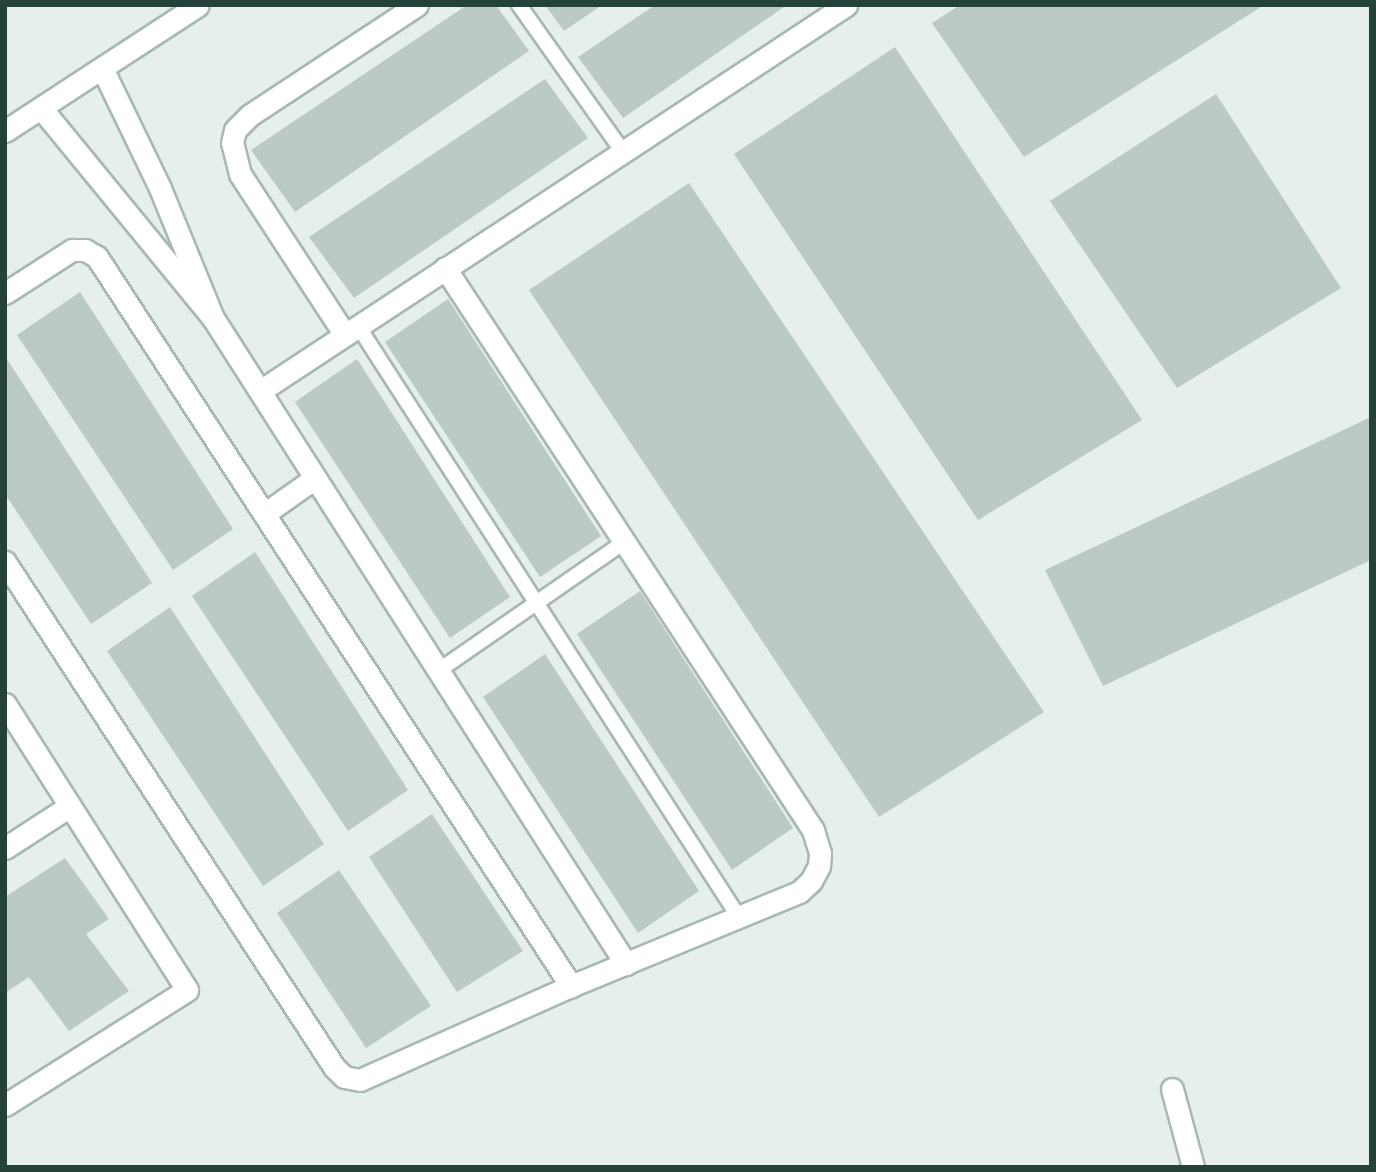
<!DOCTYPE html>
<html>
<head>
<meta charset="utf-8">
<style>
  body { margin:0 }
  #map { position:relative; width:1376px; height:1172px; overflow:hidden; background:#e6efeb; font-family:Ubuntu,sans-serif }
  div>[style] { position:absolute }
  .building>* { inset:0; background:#bbcac4 }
  .roads { filter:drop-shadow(2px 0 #a8b8b2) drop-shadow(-2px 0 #a8b8b2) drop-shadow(0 2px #a8b8b2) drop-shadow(0 -2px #a8b8b2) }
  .service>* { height:14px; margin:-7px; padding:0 7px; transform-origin:7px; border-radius:7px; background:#fff }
  .minor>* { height:21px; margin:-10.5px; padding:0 10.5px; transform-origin:10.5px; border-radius:10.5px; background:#fff }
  span { translate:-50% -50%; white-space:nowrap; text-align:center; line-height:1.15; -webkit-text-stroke:7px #f7fbf9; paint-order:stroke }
  .frame { position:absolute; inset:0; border:7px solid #24423a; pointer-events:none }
</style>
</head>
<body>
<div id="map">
  <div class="building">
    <i style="clip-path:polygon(467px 5px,496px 5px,529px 51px,295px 212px,251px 150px)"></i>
    <i style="clip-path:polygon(545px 5px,602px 5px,564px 31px)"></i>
    <i style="clip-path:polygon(655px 5px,787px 5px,623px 118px,578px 57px)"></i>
    <i style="clip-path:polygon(960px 5px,1264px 5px,1024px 157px,932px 23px)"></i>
    <i style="clip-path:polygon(895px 47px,1142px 420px,978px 520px,734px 154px)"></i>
    <i style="clip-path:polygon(545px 79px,588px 138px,354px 298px,309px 237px)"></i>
    <i style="clip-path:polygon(1216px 94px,1341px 288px,1177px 388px,1050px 201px)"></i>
    <i style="clip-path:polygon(689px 183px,1044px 712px,879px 817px,529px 290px)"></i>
    <i style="clip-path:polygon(80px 292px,233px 529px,173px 570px,17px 335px)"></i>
    <i style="clip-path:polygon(448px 299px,601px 536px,540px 577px,385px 342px)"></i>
    <i style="clip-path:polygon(5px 356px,152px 583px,91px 624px,5px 494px)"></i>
    <i style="clip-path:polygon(357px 359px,510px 597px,450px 638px,295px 402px)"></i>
    <i style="clip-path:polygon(1371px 417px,1371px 560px,1103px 686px,1045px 570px)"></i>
    <i style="clip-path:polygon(255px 552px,408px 790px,348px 831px,192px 596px)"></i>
    <i style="clip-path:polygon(640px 591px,793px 828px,732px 870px,577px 634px)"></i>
    <i style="clip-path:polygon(170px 607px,324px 844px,263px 886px,107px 651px)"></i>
    <i style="clip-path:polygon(545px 654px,699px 891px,638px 933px,483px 697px)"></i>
    <i style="clip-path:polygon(432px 814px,523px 951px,457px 992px,369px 857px)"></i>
    <i style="clip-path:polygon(65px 858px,109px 919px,86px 934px,129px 991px,69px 1031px,29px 977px,5px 993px,5px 897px)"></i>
    <i style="clip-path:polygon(339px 870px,431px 1006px,366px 1048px,277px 913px)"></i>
  </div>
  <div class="roads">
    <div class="service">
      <i style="left:519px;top:5px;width:180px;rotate:54.7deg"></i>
      <i style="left:358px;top:326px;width:705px;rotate:57.21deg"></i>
      <i style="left:438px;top:671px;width:226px;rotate:-34.7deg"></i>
    </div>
    <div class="minor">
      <i style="left:41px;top:108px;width:271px;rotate:50.7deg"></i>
      <i style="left:213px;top:318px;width:140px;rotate:-112.2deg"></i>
      <i style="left:160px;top:188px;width:133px;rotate:-115.8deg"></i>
      <i style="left:5px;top:131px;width:230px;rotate:-33.1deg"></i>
      <i style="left:445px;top:268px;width:672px;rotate:56.78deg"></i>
      <i style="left:813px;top:830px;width:24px;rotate:73deg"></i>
      <i style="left:820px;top:853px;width:13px;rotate:94deg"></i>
      <i style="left:819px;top:866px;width:17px;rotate:118deg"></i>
      <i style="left:811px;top:881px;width:16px;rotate:137deg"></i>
      <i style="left:799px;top:892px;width:247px;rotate:157.6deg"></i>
      <i style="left:5px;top:293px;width:80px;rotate:-32.7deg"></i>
      <i style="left:72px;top:250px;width:13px"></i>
      <i style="left:85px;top:250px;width:14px;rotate:30deg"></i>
      <i style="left:97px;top:257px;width:870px;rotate:56.97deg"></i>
      <i style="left:571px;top:986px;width:231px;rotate:156deg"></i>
      <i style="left:360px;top:1080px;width:16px;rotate:-169deg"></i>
      <i style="left:344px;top:1077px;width:14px;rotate:-135deg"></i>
      <i style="left:334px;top:1067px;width:603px;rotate:-123.08deg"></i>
      <i style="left:213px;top:318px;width:767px;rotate:57.41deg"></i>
      <i style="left:345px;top:335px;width:192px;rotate:-123.1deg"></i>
      <i style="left:240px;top:174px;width:32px;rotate:-104deg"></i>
      <i style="left:232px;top:143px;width:13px;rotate:-77deg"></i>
      <i style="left:235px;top:130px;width:21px;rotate:-45deg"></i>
      <i style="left:250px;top:115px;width:200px;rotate:-33.4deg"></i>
      <i style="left:260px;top:391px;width:702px;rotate:-33.37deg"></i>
      <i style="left:264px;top:514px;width:62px;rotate:-35.2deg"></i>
      <i style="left:5px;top:704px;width:339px;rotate:57.5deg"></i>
      <i style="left:187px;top:990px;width:215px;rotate:147.7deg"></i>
      <i style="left:5px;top:848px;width:77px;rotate:-32.9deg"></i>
      <i style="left:1172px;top:1089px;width:81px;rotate:74.9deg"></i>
    </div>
  </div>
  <div class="frame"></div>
</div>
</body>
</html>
